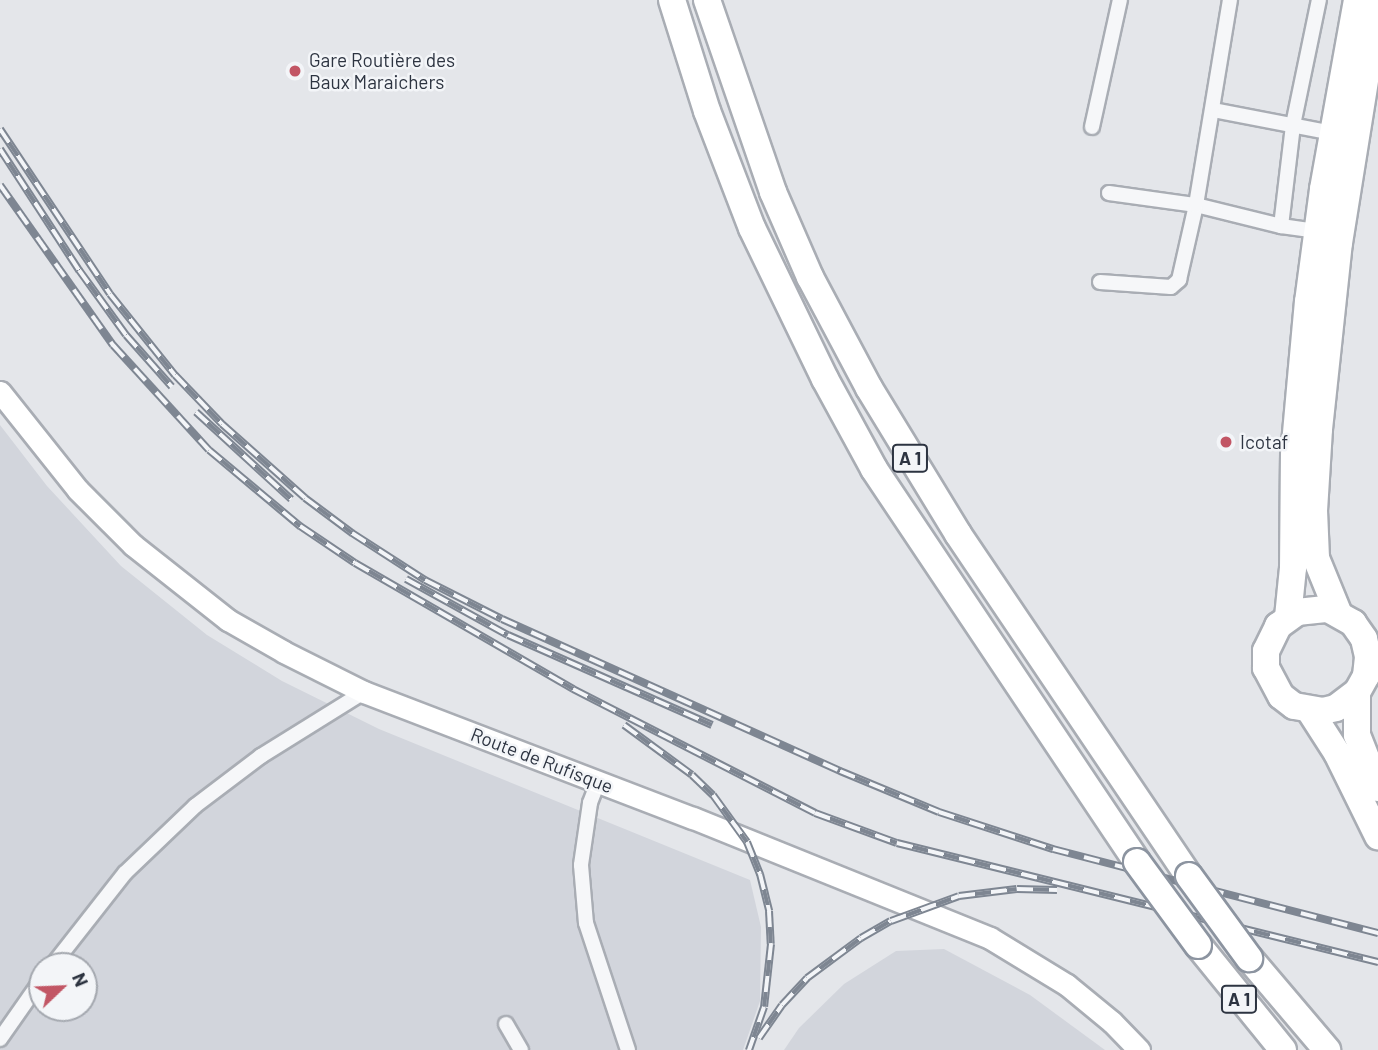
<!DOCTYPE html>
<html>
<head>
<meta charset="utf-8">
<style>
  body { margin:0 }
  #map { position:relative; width:1378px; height:1050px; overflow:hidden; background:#e4e6ea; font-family:Barlow,sans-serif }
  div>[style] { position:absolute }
  .built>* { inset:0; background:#d2d5dc }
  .roads { filter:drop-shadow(2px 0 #a9adb4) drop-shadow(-2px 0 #a9adb4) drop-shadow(0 2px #a9adb4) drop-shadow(0 -2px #a9adb4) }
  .street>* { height:14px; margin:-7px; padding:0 7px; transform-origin:7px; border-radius:7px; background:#f6f7f9 }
  .secondary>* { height:21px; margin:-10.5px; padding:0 10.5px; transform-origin:10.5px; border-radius:10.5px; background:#fff }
  .highway>* { height:26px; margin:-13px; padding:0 13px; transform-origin:13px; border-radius:13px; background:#fff }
  .rail>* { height:8px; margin-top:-4px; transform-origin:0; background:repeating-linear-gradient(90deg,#f3f5f8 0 16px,#7e8692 0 32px); box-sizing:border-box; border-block:2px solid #7e8692 }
  .bridges { filter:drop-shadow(2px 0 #8c94a0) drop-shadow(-2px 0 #8c94a0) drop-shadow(0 2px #8c94a0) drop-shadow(0 -2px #8c94a0) }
  .highway-bridge>* { height:26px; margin:-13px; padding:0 13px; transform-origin:13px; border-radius:13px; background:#fff }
  .dots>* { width:19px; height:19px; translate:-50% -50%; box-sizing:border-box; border:4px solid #f3f5f8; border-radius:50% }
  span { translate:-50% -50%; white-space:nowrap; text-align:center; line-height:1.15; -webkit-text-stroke:5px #f3f5f8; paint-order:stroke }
  .shield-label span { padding:2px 5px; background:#f3f5f8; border:2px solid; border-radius:5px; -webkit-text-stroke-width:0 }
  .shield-label { font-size:18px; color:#2d3441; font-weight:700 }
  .poi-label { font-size:19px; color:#2d3441 }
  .left { translate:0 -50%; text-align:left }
  .street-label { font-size:19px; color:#2d3441 }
  .north { position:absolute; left:28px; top:952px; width:70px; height:70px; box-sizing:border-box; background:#f3f5f8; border:2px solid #a4a8af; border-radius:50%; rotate:67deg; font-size:19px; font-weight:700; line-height:28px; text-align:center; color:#2d3441 }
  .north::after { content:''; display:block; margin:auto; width:24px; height:32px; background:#c25665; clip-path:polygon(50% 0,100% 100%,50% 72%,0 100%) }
</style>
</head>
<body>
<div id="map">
  <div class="built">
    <i style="clip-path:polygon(evenodd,0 425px,47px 486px,121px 566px,207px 635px,282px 681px,379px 729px,750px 880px,761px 927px,760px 1001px,743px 1050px,0 1050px,0 425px,42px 966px,84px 966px,84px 1008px,42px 1008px,42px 966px)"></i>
    <i style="clip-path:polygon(944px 949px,1030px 995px,1105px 1050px,784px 1050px,799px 1028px,844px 984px,896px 951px)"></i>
  </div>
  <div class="roads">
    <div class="street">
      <i style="left:1213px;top:110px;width:122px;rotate:10.9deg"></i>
      <i style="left:1092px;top:127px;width:130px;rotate:-77.6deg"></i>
      <i style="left:1109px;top:193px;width:88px;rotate:7.9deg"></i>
      <i style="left:1196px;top:205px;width:88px;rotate:13.9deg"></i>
      <i style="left:1281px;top:226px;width:37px;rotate:8deg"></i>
      <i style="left:1281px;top:226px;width:102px;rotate:-83.2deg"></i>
      <i style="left:1293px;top:125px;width:128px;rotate:-78.3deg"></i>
      <i style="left:1100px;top:282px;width:71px;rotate:4deg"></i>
      <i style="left:1171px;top:287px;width:11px;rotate:-41deg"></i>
      <i style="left:1179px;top:280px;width:77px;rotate:-77.2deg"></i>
      <i style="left:1196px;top:205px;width:208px;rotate:-80.6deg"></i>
      <i style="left:598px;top:782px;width:22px;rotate:111deg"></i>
      <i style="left:590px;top:803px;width:63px;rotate:98.3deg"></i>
      <i style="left:581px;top:865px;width:58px;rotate:85.1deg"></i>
      <i style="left:586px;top:923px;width:134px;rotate:71.7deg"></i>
      <i style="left:52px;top:966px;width:118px;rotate:-51.9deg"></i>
      <i style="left:125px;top:873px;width:97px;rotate:-43.7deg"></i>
      <i style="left:195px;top:806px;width:83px;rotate:-37.1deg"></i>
      <i style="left:261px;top:756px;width:121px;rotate:-31.9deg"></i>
      <i style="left:506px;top:1024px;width:30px;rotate:60deg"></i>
      <i style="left:0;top:1039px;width:73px;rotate:-55deg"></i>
    </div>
    <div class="secondary">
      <i style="left:0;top:392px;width:125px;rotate:51.5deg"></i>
      <i style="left:78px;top:490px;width:78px;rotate:45deg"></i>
      <i style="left:133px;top:545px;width:121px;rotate:38.3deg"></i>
      <i style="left:228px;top:620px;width:64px;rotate:29.7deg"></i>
      <i style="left:284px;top:652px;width:89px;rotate:26.6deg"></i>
      <i style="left:364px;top:692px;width:352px;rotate:21deg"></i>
      <i style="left:693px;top:818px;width:320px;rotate:22deg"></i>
      <i style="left:990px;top:938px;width:90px;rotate:31.4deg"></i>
      <i style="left:1067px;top:985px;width:58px;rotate:39.4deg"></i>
      <i style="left:1112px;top:1022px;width:39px;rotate:46deg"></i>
    </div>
    <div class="highway">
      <i style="left:672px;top:0;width:116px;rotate:72.5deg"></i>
      <i style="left:707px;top:111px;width:125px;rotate:69deg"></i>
      <i style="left:752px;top:228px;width:168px;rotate:64.2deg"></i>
      <i style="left:825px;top:379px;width:102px;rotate:61.4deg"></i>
      <i style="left:874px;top:469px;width:473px;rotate:56.2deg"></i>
      <i style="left:707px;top:0;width:203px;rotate:71deg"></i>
      <i style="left:773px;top:192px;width:93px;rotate:66.5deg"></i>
      <i style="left:810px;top:277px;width:126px;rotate:62deg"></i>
      <i style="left:869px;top:388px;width:171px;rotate:58.6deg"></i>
      <i style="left:958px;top:534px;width:413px;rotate:56deg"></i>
      <i style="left:1338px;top:612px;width:58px;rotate:-112.2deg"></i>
      <i style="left:1316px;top:558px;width:47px;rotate:-92.4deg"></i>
      <i style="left:1314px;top:511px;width:82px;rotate:-86.5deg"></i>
      <i style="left:1319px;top:429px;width:187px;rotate:-83.9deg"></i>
      <i style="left:1339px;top:243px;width:246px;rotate:-80.9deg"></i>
      <i style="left:1288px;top:617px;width:49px;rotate:-84.2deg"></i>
      <i style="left:1293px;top:568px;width:113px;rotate:-89.5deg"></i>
      <i style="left:1294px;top:455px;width:154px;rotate:-84.8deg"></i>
      <i style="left:1308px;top:302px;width:114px;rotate:-82.4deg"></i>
      <i style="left:1323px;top:189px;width:192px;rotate:-79.8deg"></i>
      <i style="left:1357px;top:692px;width:26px;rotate:143deg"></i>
      <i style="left:1336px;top:708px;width:13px;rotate:167deg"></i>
      <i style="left:1323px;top:711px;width:29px;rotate:-170deg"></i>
      <i style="left:1294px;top:706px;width:16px;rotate:-142deg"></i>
      <i style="left:1281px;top:696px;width:32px;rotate:-118deg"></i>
      <i style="left:1266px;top:668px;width:17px;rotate:-90deg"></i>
      <i style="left:1266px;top:651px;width:28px;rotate:-64deg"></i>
      <i style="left:1278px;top:626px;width:24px;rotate:-36deg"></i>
      <i style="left:1297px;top:612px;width:31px;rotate:-6deg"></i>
      <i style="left:1328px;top:609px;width:29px;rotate:29deg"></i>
      <i style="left:1353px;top:623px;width:19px;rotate:55deg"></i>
      <i style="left:1364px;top:639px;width:18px;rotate:77deg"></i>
      <i style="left:1368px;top:657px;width:19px;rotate:96deg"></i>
      <i style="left:1366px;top:676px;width:18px;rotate:119deg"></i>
      <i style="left:1357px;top:692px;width:43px;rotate:90deg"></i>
      <i style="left:1357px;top:735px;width:57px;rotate:68.4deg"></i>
      <i style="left:1310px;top:711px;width:50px;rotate:57.3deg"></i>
      <i style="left:1337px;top:753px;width:93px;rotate:63.7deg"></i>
      <i style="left:1198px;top:945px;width:135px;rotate:51deg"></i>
      <i style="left:1249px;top:958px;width:121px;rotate:49.7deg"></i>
    </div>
  </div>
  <div class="rail">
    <i style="left:0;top:129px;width:198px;rotate:56.3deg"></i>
    <i style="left:110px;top:294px;width:104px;rotate:51.3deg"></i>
    <i style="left:175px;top:375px;width:68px;rotate:46.2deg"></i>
    <i style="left:222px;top:424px;width:111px;rotate:41.7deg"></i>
    <i style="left:305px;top:498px;width:59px;rotate:36.7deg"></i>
    <i style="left:352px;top:533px;width:87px;rotate:32.8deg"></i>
    <i style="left:425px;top:580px;width:86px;rotate:26.9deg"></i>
    <i style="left:502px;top:619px;width:371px;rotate:24.2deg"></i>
    <i style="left:840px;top:771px;width:107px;rotate:22.5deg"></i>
    <i style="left:939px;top:812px;width:120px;rotate:18deg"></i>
    <i style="left:1053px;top:849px;width:336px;rotate:14.5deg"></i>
    <i style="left:0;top:149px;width:145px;rotate:56.9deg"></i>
    <i style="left:79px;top:270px;width:80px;rotate:54.1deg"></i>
    <i style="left:126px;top:335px;width:69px;rotate:48.5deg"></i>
    <i style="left:0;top:185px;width:196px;rotate:54.8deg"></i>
    <i style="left:113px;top:345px;width:142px;rotate:47.6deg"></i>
    <i style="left:209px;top:450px;width:119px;rotate:39.9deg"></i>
    <i style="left:300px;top:526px;width:66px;rotate:33.9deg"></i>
    <i style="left:355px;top:563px;width:252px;rotate:30deg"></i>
    <i style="left:573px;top:689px;width:272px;rotate:27.1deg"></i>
    <i style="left:815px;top:813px;width:87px;rotate:20.1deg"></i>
    <i style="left:897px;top:843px;width:496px;rotate:13.9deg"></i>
    <i style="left:196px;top:412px;width:129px;rotate:42.5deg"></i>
    <i style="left:406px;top:579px;width:116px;rotate:28.8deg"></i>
    <i style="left:508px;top:635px;width:223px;rotate:23.8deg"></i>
    <i style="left:624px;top:725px;width:84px;rotate:36.3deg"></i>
    <i style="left:692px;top:775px;width:29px;rotate:44deg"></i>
    <i style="left:713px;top:795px;width:58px;rotate:54.1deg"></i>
    <i style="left:747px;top:842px;width:35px;rotate:68deg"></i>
    <i style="left:760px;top:874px;width:38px;rotate:76deg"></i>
    <i style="left:769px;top:911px;width:33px;rotate:87deg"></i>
    <i style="left:771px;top:944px;width:63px;rotate:96.3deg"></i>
    <i style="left:764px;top:1007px;width:46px;rotate:109.2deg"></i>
    <i style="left:759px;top:1038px;width:40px;rotate:-55.1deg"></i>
    <i style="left:782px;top:1005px;width:37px;rotate:-47deg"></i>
    <i style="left:807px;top:978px;width:67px;rotate:-36.5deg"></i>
    <i style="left:861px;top:938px;width:34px;rotate:-30deg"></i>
    <i style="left:891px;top:921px;width:72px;rotate:-20.2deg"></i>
    <i style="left:959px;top:896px;width:58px;rotate:-6.9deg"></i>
    <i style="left:1017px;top:889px;width:40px;rotate:1.4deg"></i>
  </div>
  <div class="bridges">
    <div class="highway-bridge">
      <i style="left:1137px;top:862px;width:103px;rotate:53.7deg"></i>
      <i style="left:1189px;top:876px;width:102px;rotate:53.8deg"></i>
    </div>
  </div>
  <div class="dots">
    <i style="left:295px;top:71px;background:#c25665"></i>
    <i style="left:1226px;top:442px;background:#c25665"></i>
  </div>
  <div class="shield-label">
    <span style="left:910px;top:458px">A 1</span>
    <span style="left:1239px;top:999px">A 1</span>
  </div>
  <div class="poi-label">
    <span class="left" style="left:309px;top:71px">Gare Routière des<br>Baux Maraichers</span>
    <span class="left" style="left:1240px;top:442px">Icotaf</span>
  </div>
  <div class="street-label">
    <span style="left:542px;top:760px;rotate:21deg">Route de Rufisque</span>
  </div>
  <div class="north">N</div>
</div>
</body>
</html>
